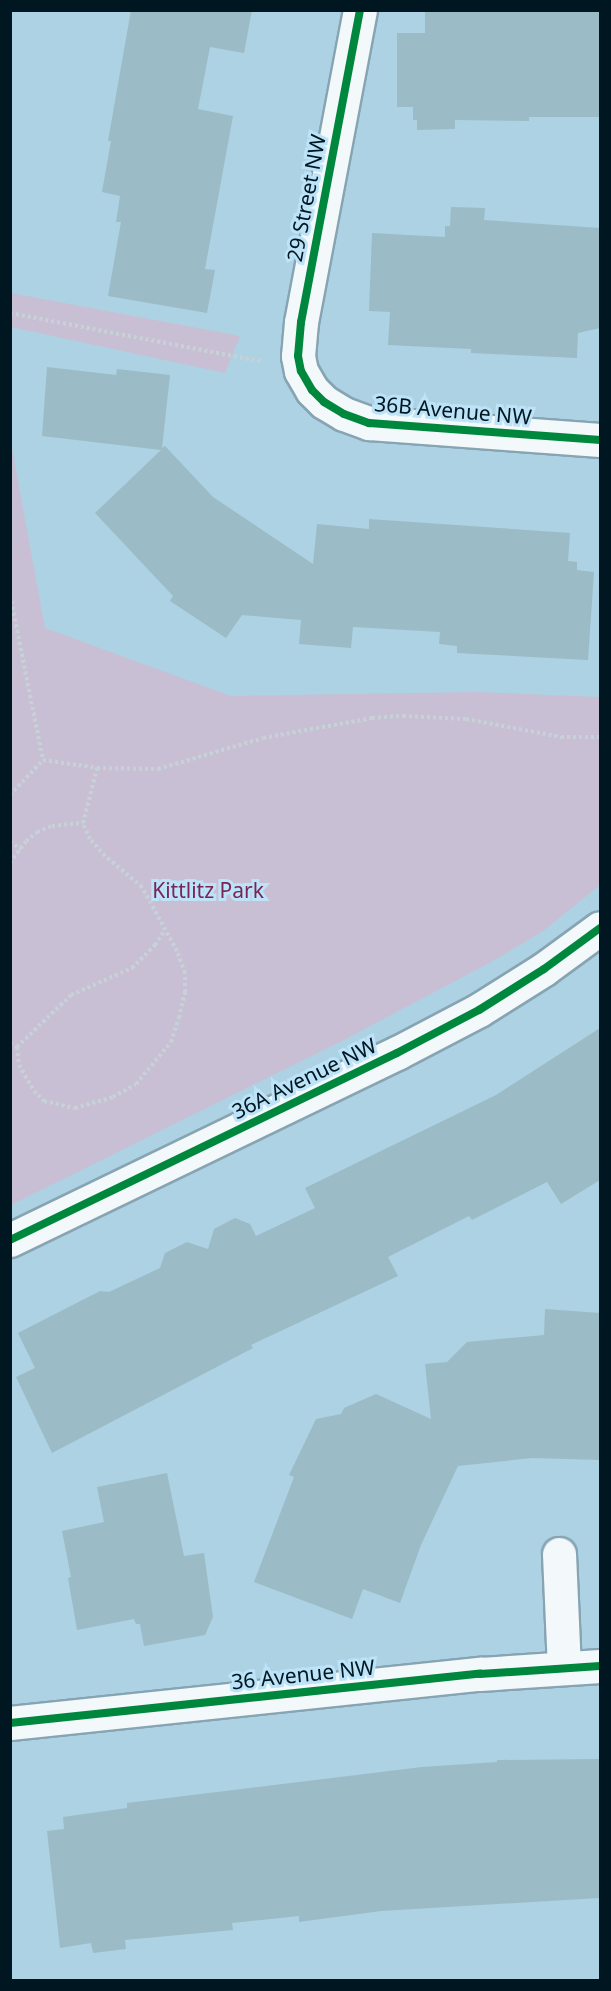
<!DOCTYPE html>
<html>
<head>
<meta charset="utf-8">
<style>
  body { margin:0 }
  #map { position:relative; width:611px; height:1991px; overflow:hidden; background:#add2e4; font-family:"Noto Sans",sans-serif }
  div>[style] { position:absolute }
  .green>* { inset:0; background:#c9bfd4 }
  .building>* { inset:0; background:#9bbbc6 }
  .path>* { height:4px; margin-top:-2px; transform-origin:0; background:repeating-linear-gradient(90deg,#c6d2d8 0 3px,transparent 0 6px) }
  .roads { filter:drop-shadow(2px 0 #87a4b2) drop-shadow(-2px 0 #87a4b2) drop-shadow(0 2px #87a4b2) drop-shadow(0 -2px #87a4b2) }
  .street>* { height:33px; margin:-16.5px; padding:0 16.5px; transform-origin:16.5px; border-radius:16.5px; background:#f3f8fb }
  .cycleway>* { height:8px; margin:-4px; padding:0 4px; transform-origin:4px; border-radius:4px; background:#00873e }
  span { translate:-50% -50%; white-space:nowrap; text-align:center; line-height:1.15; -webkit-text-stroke:6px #bce3f7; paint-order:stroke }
  .street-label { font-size:21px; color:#001722 }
  .park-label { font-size:21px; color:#7a2555 }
  .frame { position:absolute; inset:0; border:12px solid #001722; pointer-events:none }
</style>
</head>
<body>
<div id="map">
  <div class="green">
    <i style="clip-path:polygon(10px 293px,11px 293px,240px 336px,225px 373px,11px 327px)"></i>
    <i style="clip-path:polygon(11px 443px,45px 628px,231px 696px,476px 692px,600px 697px,600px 885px,543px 931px,493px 961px,342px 1041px,11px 1205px)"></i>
  </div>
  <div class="building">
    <i style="clip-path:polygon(131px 10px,252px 10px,244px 53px,210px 47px,198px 109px,233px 116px,205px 269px,215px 270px,207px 313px,108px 296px,121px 222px,116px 222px,120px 196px,102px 192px,111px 141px,108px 141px)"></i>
    <i style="clip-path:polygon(425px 10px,600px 10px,600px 117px,529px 117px,529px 121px,455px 120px,455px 129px,417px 130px,417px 120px,413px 120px,413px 107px,397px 107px,397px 33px,425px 33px)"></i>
    <i style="clip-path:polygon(451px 207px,485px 208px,484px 220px,600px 228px,600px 328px,578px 333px,577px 358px,471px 353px,471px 349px,388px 345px,390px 312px,369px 311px,372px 233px,445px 237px,445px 226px,450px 226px)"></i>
    <i style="clip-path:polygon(47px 367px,116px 375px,117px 369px,170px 375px,162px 448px,165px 446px,213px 497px,313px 564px,317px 524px,369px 529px,369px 519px,570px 533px,568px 561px,577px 562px,577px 570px,594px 572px,588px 660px,457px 653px,457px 646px,439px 644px,440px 632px,353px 627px,351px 648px,299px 644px,301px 620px,242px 615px,226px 638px,170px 601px,173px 596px,95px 513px,161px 450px,42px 436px)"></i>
    <i style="clip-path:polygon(600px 1028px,600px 1180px,561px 1204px,547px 1182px,472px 1220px,469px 1216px,388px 1257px,398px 1276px,251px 1345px,253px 1348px,52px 1453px,16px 1377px,35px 1368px,18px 1333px,100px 1291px,109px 1292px,160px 1268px,165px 1253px,187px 1242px,208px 1249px,214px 1229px,235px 1218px,250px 1224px,256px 1236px,315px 1208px,305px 1188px,496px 1095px)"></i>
    <i style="clip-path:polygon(545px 1309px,600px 1313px,600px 1460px,532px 1458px,458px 1466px,421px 1545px,400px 1603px,363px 1589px,352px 1619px,254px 1582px,294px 1477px,289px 1475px,316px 1419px,341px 1414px,344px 1408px,376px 1394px,431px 1419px,425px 1364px,447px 1362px,467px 1342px,544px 1335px)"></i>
    <i style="clip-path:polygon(167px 1473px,184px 1556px,204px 1553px,213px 1617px,205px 1635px,144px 1646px,140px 1624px,136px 1624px,134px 1619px,77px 1630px,68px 1578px,71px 1577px,62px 1531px,104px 1522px,97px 1487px)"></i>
    <i style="clip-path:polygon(600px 1759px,599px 1898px,381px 1911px,299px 1922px,299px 1916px,232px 1923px,233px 1930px,125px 1940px,126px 1949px,93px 1953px,91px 1943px,60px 1948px,47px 1831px,64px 1829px,63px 1817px,127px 1808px,127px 1803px,422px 1767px,497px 1762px,497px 1760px)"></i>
  </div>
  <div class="path">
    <i style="left:10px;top:313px;width:255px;rotate:10.9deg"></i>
    <i style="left:10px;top:595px;width:168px;rotate:78.7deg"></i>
    <i style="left:43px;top:760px;width:55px;rotate:8.4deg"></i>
    <i style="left:97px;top:768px;width:61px;rotate:0.9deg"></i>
    <i style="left:158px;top:769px;width:109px;rotate:-16.4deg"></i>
    <i style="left:263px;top:738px;width:111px;rotate:-10.4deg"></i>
    <i style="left:372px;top:718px;width:31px;rotate:-4deg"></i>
    <i style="left:403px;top:716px;width:63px;rotate:2.7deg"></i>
    <i style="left:466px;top:719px;width:97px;rotate:10.7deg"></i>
    <i style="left:561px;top:737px;width:39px"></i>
    <i style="left:10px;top:795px;width:48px;rotate:-46.7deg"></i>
    <i style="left:10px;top:841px;width:14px;rotate:39deg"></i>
    <i style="left:10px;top:863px;width:27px;rotate:-54deg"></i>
    <i style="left:26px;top:841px;width:14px;rotate:-39deg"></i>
    <i style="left:37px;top:832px;width:16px;rotate:-22deg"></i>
    <i style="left:52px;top:826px;width:31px;rotate:-6deg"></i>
    <i style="left:10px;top:1043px;width:8px;rotate:30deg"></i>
    <i style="left:17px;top:1047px;width:18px;rotate:84deg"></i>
    <i style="left:19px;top:1065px;width:30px;rotate:60deg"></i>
    <i style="left:34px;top:1091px;width:14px;rotate:45deg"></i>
    <i style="left:44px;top:1101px;width:32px;rotate:13deg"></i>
    <i style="left:75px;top:1108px;width:40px;rotate:-16deg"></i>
    <i style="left:113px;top:1097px;width:26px;rotate:-29deg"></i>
    <i style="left:136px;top:1084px;width:55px;rotate:-50.2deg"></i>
    <i style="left:171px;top:1042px;width:25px;rotate:-72deg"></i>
    <i style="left:179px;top:1018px;width:27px;rotate:-77deg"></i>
    <i style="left:185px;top:992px;width:19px;rotate:-90deg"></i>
    <i style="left:185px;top:973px;width:23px;rotate:-110deg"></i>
    <i style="left:177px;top:951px;width:73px;rotate:-118.7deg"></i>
    <i style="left:142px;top:887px;width:48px;rotate:-140deg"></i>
    <i style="left:105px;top:856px;width:23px;rotate:-131deg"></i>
    <i style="left:90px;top:839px;width:17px;rotate:-114deg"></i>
    <i style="left:83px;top:823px;width:57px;rotate:-75.7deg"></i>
    <i style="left:17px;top:1047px;width:75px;rotate:-43.9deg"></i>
    <i style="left:71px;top:995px;width:67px;rotate:-23.9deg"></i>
    <i style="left:132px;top:968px;width:33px;rotate:-45deg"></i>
    <i style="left:155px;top:945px;width:17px;rotate:-57deg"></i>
  </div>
  <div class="roads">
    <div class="street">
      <i style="left:360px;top:10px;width:318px;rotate:100.7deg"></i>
      <i style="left:301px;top:322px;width:34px;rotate:95deg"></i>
      <i style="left:298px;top:356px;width:15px;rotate:79deg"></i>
      <i style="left:301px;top:371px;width:22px;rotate:60deg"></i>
      <i style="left:312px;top:390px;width:17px;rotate:45deg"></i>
      <i style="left:324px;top:402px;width:23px;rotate:31deg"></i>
      <i style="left:344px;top:414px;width:27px;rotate:20deg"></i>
      <i style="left:369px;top:423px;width:232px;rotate:4.2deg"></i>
      <i style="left:10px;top:1240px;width:430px;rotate:-25.8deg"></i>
      <i style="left:397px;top:1053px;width:93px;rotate:-27.7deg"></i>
      <i style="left:479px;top:1010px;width:77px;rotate:-32.2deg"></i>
      <i style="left:544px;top:969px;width:69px;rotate:-36.2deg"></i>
      <i style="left:559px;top:1554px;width:113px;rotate:87.5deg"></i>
      <i style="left:10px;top:1723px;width:473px;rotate:-6deg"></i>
      <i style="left:480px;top:1674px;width:120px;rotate:-3.8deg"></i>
    </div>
  </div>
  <div class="cycleway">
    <i style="left:360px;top:10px;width:318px;rotate:100.7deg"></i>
    <i style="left:301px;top:322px;width:34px;rotate:95deg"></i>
    <i style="left:298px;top:356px;width:15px;rotate:79deg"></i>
    <i style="left:301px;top:371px;width:22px;rotate:60deg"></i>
    <i style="left:312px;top:390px;width:17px;rotate:45deg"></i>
    <i style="left:324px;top:402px;width:23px;rotate:31deg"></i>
    <i style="left:344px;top:414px;width:27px;rotate:20deg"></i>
    <i style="left:369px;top:423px;width:232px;rotate:4.2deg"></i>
    <i style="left:10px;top:1240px;width:430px;rotate:-25.8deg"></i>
    <i style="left:397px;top:1053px;width:93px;rotate:-27.7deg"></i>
    <i style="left:479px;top:1010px;width:77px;rotate:-32.2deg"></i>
    <i style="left:544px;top:969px;width:69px;rotate:-36.2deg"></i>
    <i style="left:10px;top:1723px;width:473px;rotate:-6deg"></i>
    <i style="left:480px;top:1674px;width:120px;rotate:-3.8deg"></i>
  </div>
  <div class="street-label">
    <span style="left:306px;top:198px;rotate:-79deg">29 Street NW</span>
    <span style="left:453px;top:410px;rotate:5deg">36B Avenue NW</span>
    <span style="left:304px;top:1078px;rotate:-26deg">36A Avenue NW</span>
    <span style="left:303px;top:1674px;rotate:-6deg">36 Avenue NW</span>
  </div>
  <div class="park-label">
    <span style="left:208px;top:890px">Kittlitz Park</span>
  </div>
  <div class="frame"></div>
</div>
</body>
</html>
